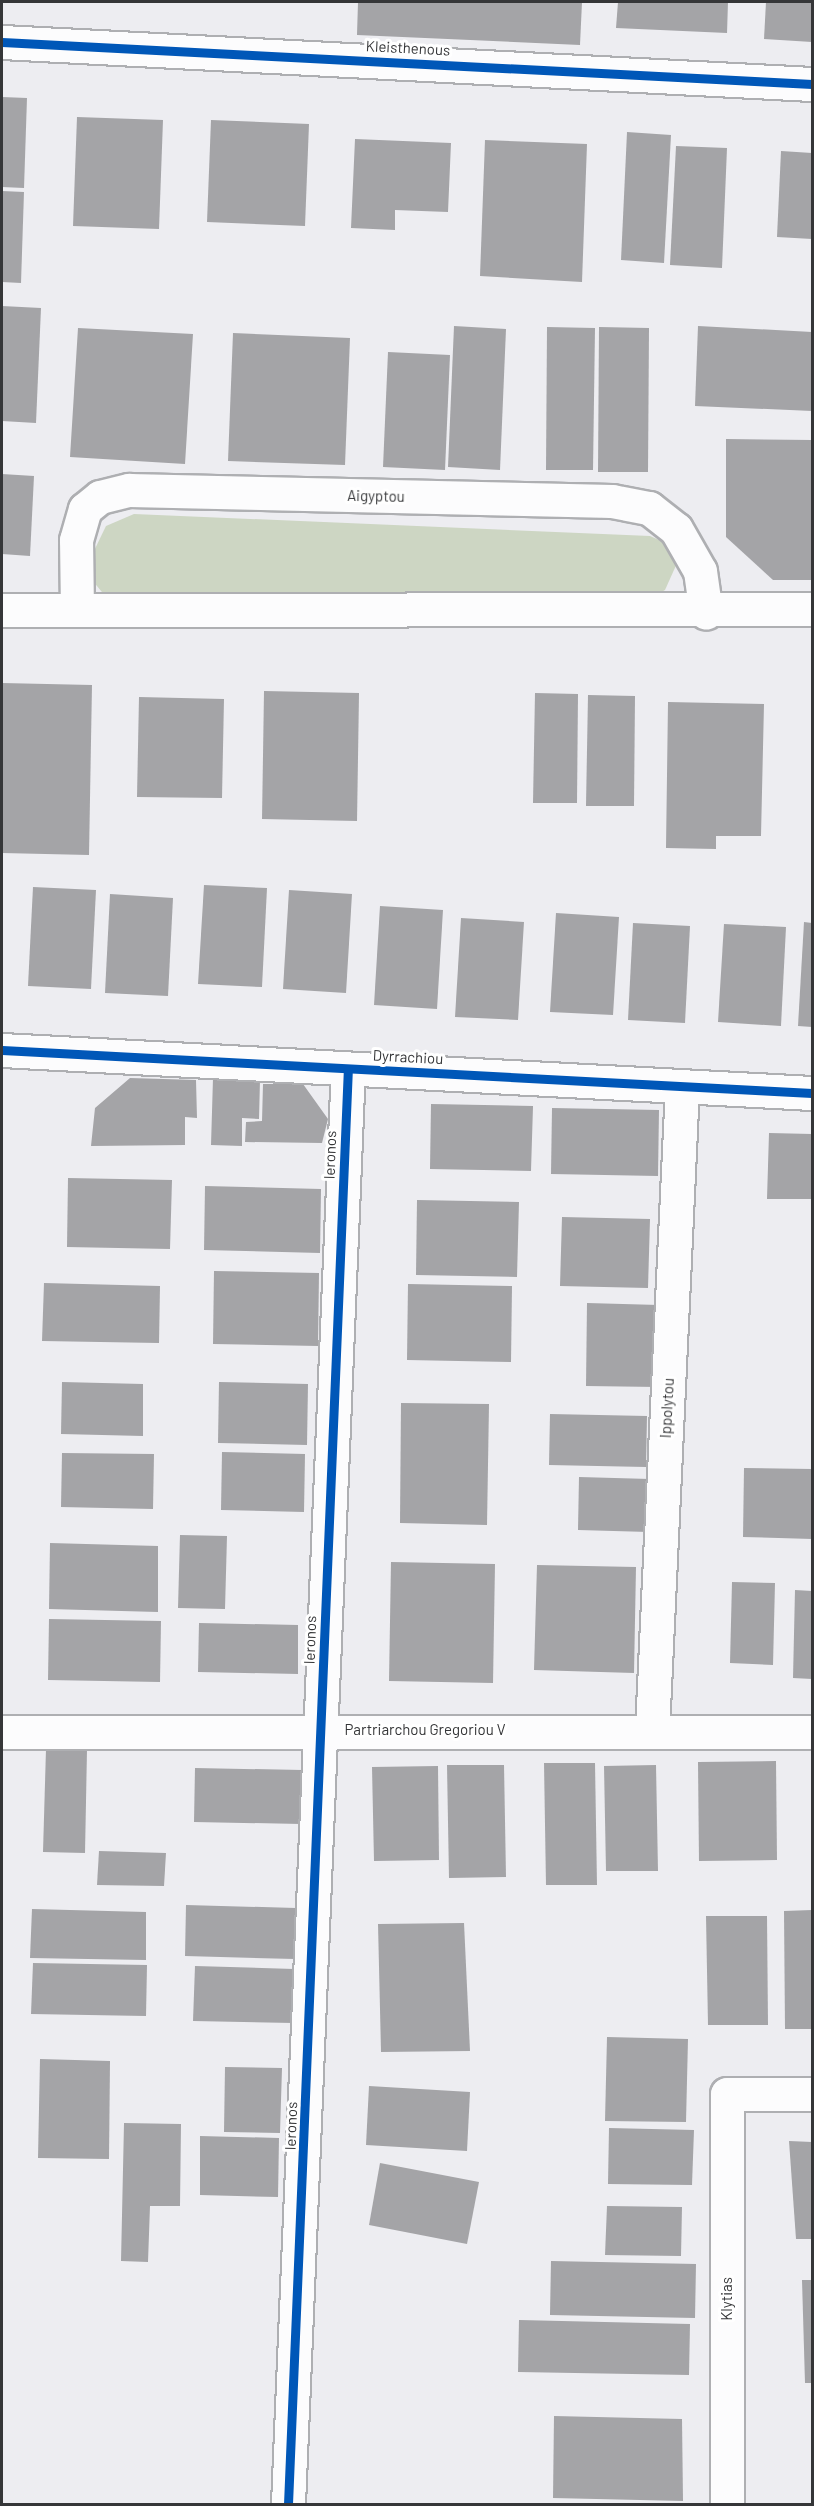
<!DOCTYPE html>
<html>
<head>
<meta charset="utf-8">
<style>
  body { margin:0 }
  #map { position:relative; width:814px; height:2506px; overflow:hidden; background:#ededf1; font-family:Barlow,sans-serif }
  div>[style] { position:absolute }
  .green>* { inset:0; background:#cdd6c3 }
  .building>* { inset:0; background:#a4a4a7 }
  .roads { filter:drop-shadow(2px 0 #aeafb2) drop-shadow(-2px 0 #aeafb2) drop-shadow(0 2px #aeafb2) drop-shadow(0 -2px #aeafb2) }
  .minor>* { height:33px; margin:-16.5px; padding:0 16.5px; transform-origin:16.5px; border-radius:16.5px; background:#fcfcfd }
  .cycleway>* { height:9px; margin:-4.5px; padding:0 4.5px; transform-origin:4.5px; border-radius:4.5px; background:#0057b8 }
  span { translate:-50% -50%; white-space:nowrap; text-align:center; line-height:1.15; -webkit-text-stroke:6px #fff; paint-order:stroke }
  .street-label { font-size:15px; color:#353638 }
  .frame { position:absolute; inset:0; border:3px solid #353638; pointer-events:none }
</style>
</head>
<body>
<div id="map">
  <div class="green">
    <i style="clip-path:polygon(134px 514px,650px 536px,668px 544px,678px 561px,665px 590px,647px 600px,111px 603px,92px 580px,91px 557px,106px 526px)"></i>
  </div>
  <div class="building">
    <i style="clip-path:polygon(358px 2px,582px 2px,580px 45px,357px 35px)"></i>
    <i style="clip-path:polygon(618px 2px,728px 2px,727px 33px,616px 28px)"></i>
    <i style="clip-path:polygon(766px 2px,812px 2px,812px 42px,764px 39px)"></i>
    <i style="clip-path:polygon(2px 97px,27px 98px,24px 188px,2px 187px)"></i>
    <i style="clip-path:polygon(77px 117px,163px 120px,159px 229px,73px 226px)"></i>
    <i style="clip-path:polygon(211px 120px,309px 124px,305px 226px,207px 222px)"></i>
    <i style="clip-path:polygon(627px 132px,671px 135px,664px 263px,621px 260px)"></i>
    <i style="clip-path:polygon(355px 139px,451px 143px,448px 212px,395px 210px,395px 230px,351px 228px)"></i>
    <i style="clip-path:polygon(485px 140px,587px 144px,582px 282px,480px 276px)"></i>
    <i style="clip-path:polygon(676px 146px,727px 148px,722px 268px,670px 265px)"></i>
    <i style="clip-path:polygon(781px 151px,812px 153px,812px 239px,777px 237px)"></i>
    <i style="clip-path:polygon(2px 191px,24px 192px,21px 283px,2px 282px)"></i>
    <i style="clip-path:polygon(2px 306px,41px 308px,36px 423px,2px 421px)"></i>
    <i style="clip-path:polygon(454px 326px,506px 329px,500px 470px,448px 467px)"></i>
    <i style="clip-path:polygon(698px 326px,812px 332px,812px 411px,695px 406px)"></i>
    <i style="clip-path:polygon(547px 327px,595px 328px,593px 470px,546px 470px)"></i>
    <i style="clip-path:polygon(599px 327px,649px 328px,648px 472px,598px 472px)"></i>
    <i style="clip-path:polygon(78px 328px,193px 334px,185px 464px,70px 457px)"></i>
    <i style="clip-path:polygon(233px 333px,350px 338px,345px 465px,228px 461px)"></i>
    <i style="clip-path:polygon(388px 352px,450px 355px,445px 470px,383px 467px)"></i>
    <i style="clip-path:polygon(726px 439px,812px 440px,812px 580px,773px 580px,726px 537px)"></i>
    <i style="clip-path:polygon(2px 474px,34px 476px,30px 556px,2px 554px)"></i>
    <i style="clip-path:polygon(2px 683px,92px 685px,89px 855px,2px 853px)"></i>
    <i style="clip-path:polygon(264px 691px,359px 693px,357px 821px,262px 819px)"></i>
    <i style="clip-path:polygon(535px 693px,578px 694px,577px 803px,533px 803px)"></i>
    <i style="clip-path:polygon(588px 695px,635px 696px,634px 806px,586px 806px)"></i>
    <i style="clip-path:polygon(139px 697px,224px 699px,222px 798px,137px 797px)"></i>
    <i style="clip-path:polygon(668px 702px,764px 704px,761px 836px,716px 836px,716px 849px,666px 848px)"></i>
    <i style="clip-path:polygon(204px 885px,267px 888px,262px 987px,198px 984px)"></i>
    <i style="clip-path:polygon(33px 887px,96px 890px,91px 989px,28px 986px)"></i>
    <i style="clip-path:polygon(289px 890px,352px 894px,346px 993px,283px 989px)"></i>
    <i style="clip-path:polygon(110px 894px,173px 898px,168px 996px,105px 993px)"></i>
    <i style="clip-path:polygon(380px 906px,443px 910px,437px 1009px,374px 1005px)"></i>
    <i style="clip-path:polygon(556px 913px,619px 917px,613px 1015px,550px 1012px)"></i>
    <i style="clip-path:polygon(461px 918px,524px 922px,518px 1020px,455px 1017px)"></i>
    <i style="clip-path:polygon(804px 922px,812px 923px,812px 1027px,798px 1026px)"></i>
    <i style="clip-path:polygon(633px 923px,690px 926px,685px 1023px,628px 1020px)"></i>
    <i style="clip-path:polygon(724px 924px,786px 927px,781px 1026px,718px 1022px)"></i>
    <i style="clip-path:polygon(130px 1078px,196px 1080px,197px 1118px,185px 1117px,185px 1145px,91px 1146px,95px 1108px)"></i>
    <i style="clip-path:polygon(213px 1078px,260px 1080px,259px 1119px,242px 1118px,242px 1146px,211px 1145px)"></i>
    <i style="clip-path:polygon(263px 1084px,303px 1084px,328px 1119px,322px 1143px,245px 1142px,246px 1122px,262px 1121px)"></i>
    <i style="clip-path:polygon(431px 1104px,533px 1106px,531px 1171px,430px 1169px)"></i>
    <i style="clip-path:polygon(552px 1108px,659px 1110px,658px 1176px,551px 1174px)"></i>
    <i style="clip-path:polygon(769px 1133px,812px 1134px,812px 1199px,767px 1199px)"></i>
    <i style="clip-path:polygon(68px 1178px,172px 1180px,170px 1249px,67px 1247px)"></i>
    <i style="clip-path:polygon(205px 1186px,321px 1189px,320px 1253px,204px 1250px)"></i>
    <i style="clip-path:polygon(417px 1200px,519px 1202px,517px 1277px,416px 1275px)"></i>
    <i style="clip-path:polygon(562px 1217px,650px 1219px,648px 1288px,560px 1286px)"></i>
    <i style="clip-path:polygon(214px 1271px,319px 1273px,318px 1346px,213px 1344px)"></i>
    <i style="clip-path:polygon(44px 1283px,160px 1286px,159px 1343px,42px 1341px)"></i>
    <i style="clip-path:polygon(408px 1284px,512px 1286px,511px 1362px,407px 1360px)"></i>
    <i style="clip-path:polygon(587px 1303px,659px 1305px,658px 1387px,586px 1386px)"></i>
    <i style="clip-path:polygon(62px 1382px,143px 1384px,143px 1436px,61px 1434px)"></i>
    <i style="clip-path:polygon(219px 1382px,308px 1384px,307px 1445px,218px 1443px)"></i>
    <i style="clip-path:polygon(401px 1403px,489px 1404px,487px 1525px,400px 1523px)"></i>
    <i style="clip-path:polygon(550px 1414px,647px 1416px,646px 1467px,549px 1465px)"></i>
    <i style="clip-path:polygon(222px 1452px,305px 1454px,304px 1512px,221px 1510px)"></i>
    <i style="clip-path:polygon(62px 1453px,154px 1454px,153px 1509px,61px 1507px)"></i>
    <i style="clip-path:polygon(744px 1468px,812px 1469px,812px 1539px,743px 1537px)"></i>
    <i style="clip-path:polygon(579px 1477px,650px 1479px,649px 1532px,578px 1530px)"></i>
    <i style="clip-path:polygon(180px 1535px,227px 1536px,225px 1609px,178px 1608px)"></i>
    <i style="clip-path:polygon(50px 1543px,158px 1546px,158px 1612px,49px 1609px)"></i>
    <i style="clip-path:polygon(391px 1562px,495px 1564px,493px 1683px,389px 1681px)"></i>
    <i style="clip-path:polygon(537px 1565px,636px 1567px,634px 1673px,534px 1670px)"></i>
    <i style="clip-path:polygon(732px 1582px,775px 1583px,773px 1665px,730px 1663px)"></i>
    <i style="clip-path:polygon(795px 1590px,812px 1591px,812px 1679px,793px 1678px)"></i>
    <i style="clip-path:polygon(49px 1619px,161px 1621px,160px 1682px,48px 1680px)"></i>
    <i style="clip-path:polygon(199px 1623px,298px 1625px,298px 1674px,198px 1672px)"></i>
    <i style="clip-path:polygon(46px 1749px,87px 1750px,85px 1853px,43px 1852px)"></i>
    <i style="clip-path:polygon(776px 1761px,777px 1860px,699px 1861px,698px 1762px)"></i>
    <i style="clip-path:polygon(544px 1763px,595px 1763px,597px 1885px,546px 1885px)"></i>
    <i style="clip-path:polygon(447px 1765px,504px 1765px,506px 1877px,449px 1878px)"></i>
    <i style="clip-path:polygon(656px 1765px,658px 1871px,606px 1871px,604px 1766px)"></i>
    <i style="clip-path:polygon(438px 1766px,439px 1860px,374px 1861px,372px 1767px)"></i>
    <i style="clip-path:polygon(195px 1768px,302px 1770px,301px 1824px,194px 1822px)"></i>
    <i style="clip-path:polygon(99px 1851px,166px 1853px,164px 1886px,97px 1885px)"></i>
    <i style="clip-path:polygon(186px 1905px,296px 1908px,295px 1959px,185px 1956px)"></i>
    <i style="clip-path:polygon(32px 1909px,146px 1912px,146px 1960px,30px 1958px)"></i>
    <i style="clip-path:polygon(812px 1910px,812px 2029px,785px 2029px,784px 1911px)"></i>
    <i style="clip-path:polygon(706px 1916px,767px 1916px,768px 2025px,708px 2025px)"></i>
    <i style="clip-path:polygon(464px 1923px,470px 2051px,381px 2052px,378px 1924px)"></i>
    <i style="clip-path:polygon(33px 1963px,147px 1965px,146px 2016px,31px 2014px)"></i>
    <i style="clip-path:polygon(195px 1966px,294px 1969px,293px 2023px,193px 2021px)"></i>
    <i style="clip-path:polygon(607px 2037px,688px 2039px,686px 2122px,605px 2121px)"></i>
    <i style="clip-path:polygon(40px 2059px,110px 2061px,109px 2159px,38px 2158px)"></i>
    <i style="clip-path:polygon(225px 2067px,282px 2068px,280px 2133px,224px 2132px)"></i>
    <i style="clip-path:polygon(369px 2086px,470px 2092px,467px 2151px,366px 2145px)"></i>
    <i style="clip-path:polygon(124px 2123px,181px 2124px,180px 2206px,150px 2206px,148px 2262px,121px 2261px)"></i>
    <i style="clip-path:polygon(609px 2128px,694px 2130px,692px 2185px,608px 2184px)"></i>
    <i style="clip-path:polygon(200px 2136px,279px 2138px,278px 2197px,200px 2195px)"></i>
    <i style="clip-path:polygon(789px 2141px,812px 2142px,812px 2239px,796px 2239px)"></i>
    <i style="clip-path:polygon(380px 2163px,479px 2182px,467px 2244px,369px 2225px)"></i>
    <i style="clip-path:polygon(607px 2206px,682px 2207px,681px 2256px,605px 2255px)"></i>
    <i style="clip-path:polygon(551px 2261px,696px 2264px,695px 2318px,550px 2315px)"></i>
    <i style="clip-path:polygon(802px 2280px,812px 2280px,812px 2383px,805px 2383px)"></i>
    <i style="clip-path:polygon(519px 2320px,690px 2324px,689px 2375px,518px 2372px)"></i>
    <i style="clip-path:polygon(554px 2416px,682px 2419px,683px 2501px,553px 2498px)"></i>
  </div>
  <div class="roads">
    <div class="minor">
      <i style="left:2px;top:42px;width:811px;rotate:2.97deg"></i>
      <i style="left:2px;top:610px;width:810px;rotate:-0.07deg"></i>
      <i style="left:77px;top:610px;width:70px;rotate:-90.8deg"></i>
      <i style="left:76px;top:540px;width:32px;rotate:-74deg"></i>
      <i style="left:85px;top:509px;width:19px;rotate:-39deg"></i>
      <i style="left:100px;top:497px;width:30px;rotate:-14deg"></i>
      <i style="left:129px;top:490px;width:483px;rotate:1.3deg"></i>
      <i style="left:612px;top:501px;width:38px;rotate:11deg"></i>
      <i style="left:649px;top:508px;width:34px;rotate:38deg"></i>
      <i style="left:676px;top:529px;width:48px;rotate:60.3deg"></i>
      <i style="left:700px;top:571px;width:42px;rotate:81.9deg"></i>
      <i style="left:2px;top:1050px;width:811px;rotate:3.04deg"></i>
      <i style="left:652px;top:1730px;width:644px;rotate:-87.33deg"></i>
      <i style="left:2px;top:1732px;width:810px"></i>
      <i style="left:288px;top:2504px;width:1436px;rotate:-87.61deg"></i>
      <i style="left:727px;top:2504px;width:410px;rotate:-90deg"></i>
      <i style="left:727px;top:2094px;width:85px"></i>
    </div>
  </div>
  <div class="cycleway">
    <i style="left:2px;top:42px;width:811px;rotate:2.97deg"></i>
    <i style="left:2px;top:1050px;width:811px;rotate:3.04deg"></i>
    <i style="left:288px;top:2504px;width:1436px;rotate:-87.61deg"></i>
  </div>
  <div class="street-label">
    <span style="left:408px;top:48px;rotate:3deg">Kleisthenous</span>
    <span style="left:376px;top:496px;rotate:1deg">Aigyptou</span>
    <span style="left:408px;top:1057px;rotate:3deg">Dyrrachiou</span>
    <span style="left:330px;top:1155px;rotate:-88deg">Ieronos</span>
    <span style="left:667px;top:1408px;rotate:-87deg">Ippolytou</span>
    <span style="left:310px;top:1640px;rotate:-88deg">Ieronos</span>
    <span style="left:425px;top:1730px">Partriarchou Gregoriou V</span>
    <span style="left:291px;top:2126px;rotate:-88deg">Ieronos</span>
    <span style="left:727px;top:2299px;rotate:-90deg">Klytias</span>
  </div>
  <div class="frame"></div>
</div>
</body>
</html>
